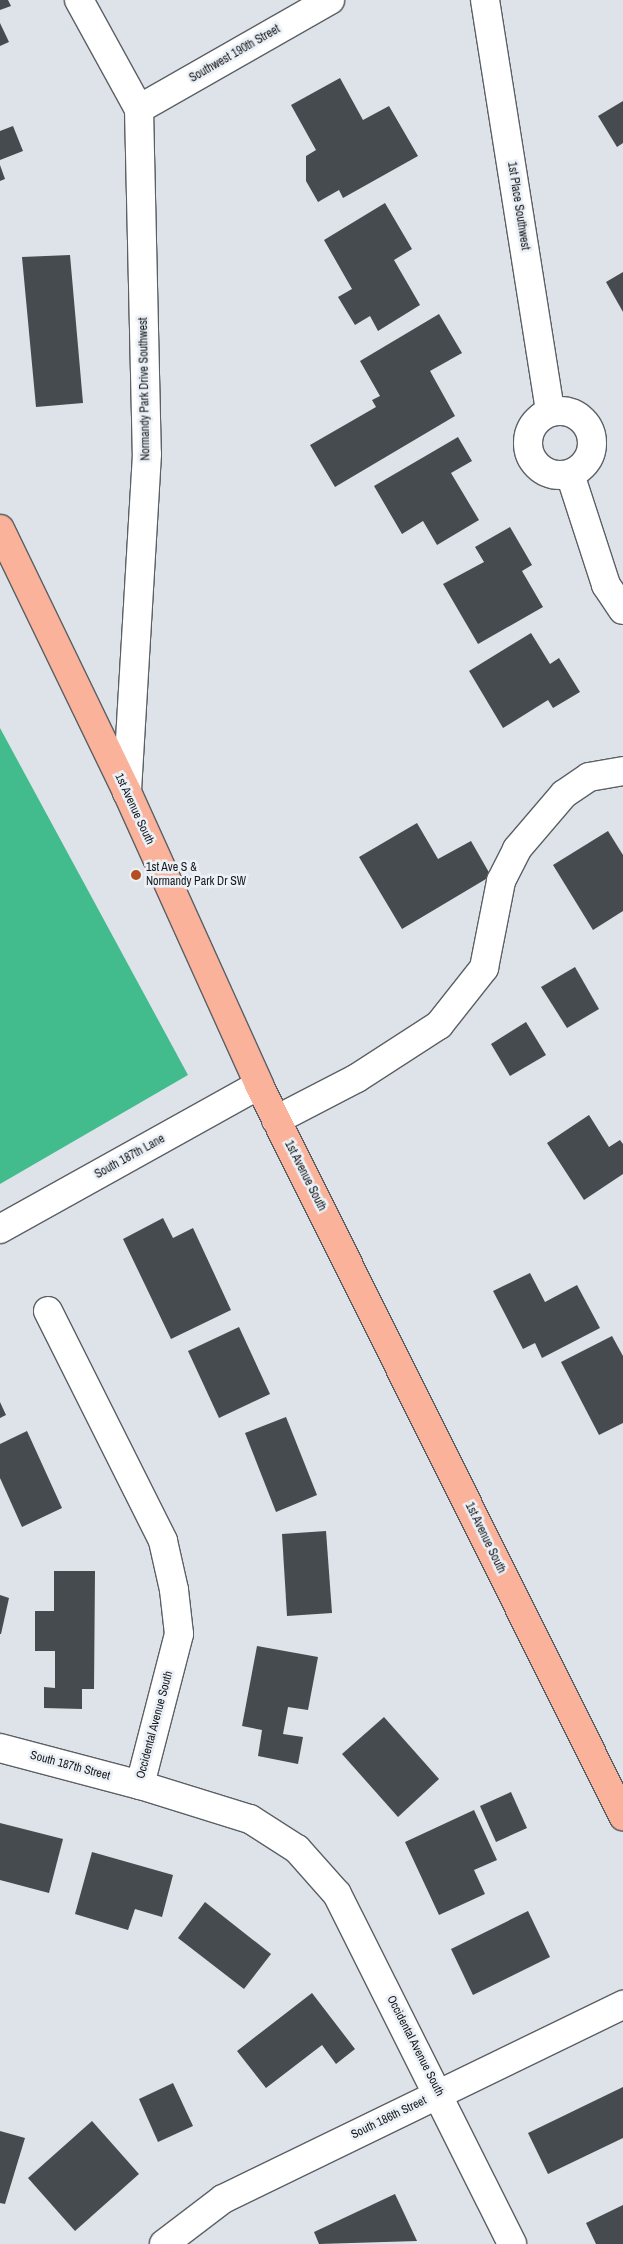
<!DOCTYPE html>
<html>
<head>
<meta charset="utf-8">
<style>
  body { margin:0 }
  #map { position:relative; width:623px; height:2244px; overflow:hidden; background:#dee3e9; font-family:"Archivo Narrow",sans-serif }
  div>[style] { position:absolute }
  .forest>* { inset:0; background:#42bc8d }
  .building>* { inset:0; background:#464b4f }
  .roads { filter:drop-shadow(1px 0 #5b6065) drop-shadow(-1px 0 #5b6065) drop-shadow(0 1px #5b6065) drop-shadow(0 -1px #5b6065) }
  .minor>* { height:28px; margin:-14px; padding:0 14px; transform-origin:14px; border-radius:14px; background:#fff }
  .minor>.ring { margin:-14px; padding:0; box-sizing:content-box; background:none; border:28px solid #fff; border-radius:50% }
  .major>* { height:28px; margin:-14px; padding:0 14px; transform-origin:14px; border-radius:14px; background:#fab29a }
  .dots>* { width:14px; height:14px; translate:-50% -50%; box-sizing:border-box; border:2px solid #ebf1f7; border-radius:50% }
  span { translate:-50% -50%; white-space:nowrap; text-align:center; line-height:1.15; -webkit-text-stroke:5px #ebf1f7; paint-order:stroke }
  .street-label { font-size:12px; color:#17191b }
  .poi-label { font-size:12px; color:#17191b }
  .left { translate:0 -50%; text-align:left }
</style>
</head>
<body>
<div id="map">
  <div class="forest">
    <i style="clip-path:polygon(0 728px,188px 1075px,0 1184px)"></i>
  </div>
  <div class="building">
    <i style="clip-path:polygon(0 0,8px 0,11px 6px,0 10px)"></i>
    <i style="clip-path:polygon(0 23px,9px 42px,0 46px)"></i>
    <i style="clip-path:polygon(340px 78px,363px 120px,389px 106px,418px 156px,343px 198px,339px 190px,318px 202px,306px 181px,306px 156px,316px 150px,291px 105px)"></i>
    <i style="clip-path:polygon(623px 101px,623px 143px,617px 147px,598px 116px)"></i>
    <i style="clip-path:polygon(13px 126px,23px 151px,0 160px,0 131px)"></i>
    <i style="clip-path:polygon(0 165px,5px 179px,0 181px)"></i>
    <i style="clip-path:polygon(385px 203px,412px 249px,394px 260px,420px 305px,378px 331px,370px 316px,355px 325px,338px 297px,352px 289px,324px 240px)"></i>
    <i style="clip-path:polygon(70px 255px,83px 403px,36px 407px,22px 257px)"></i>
    <i style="clip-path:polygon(623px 272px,623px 312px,606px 282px)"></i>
    <i style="clip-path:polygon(439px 314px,462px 353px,430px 371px,455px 416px,335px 487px,310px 445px,376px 407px,372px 400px,380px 396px,360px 361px)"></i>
    <i style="clip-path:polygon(458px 437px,472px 461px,451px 473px,479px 520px,437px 545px,423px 521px,402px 534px,374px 486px)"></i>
    <i style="clip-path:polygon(510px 527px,532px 565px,522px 571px,543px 607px,478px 644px,443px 584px,484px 562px,475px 547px)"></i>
    <i style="clip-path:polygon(531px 633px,550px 664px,559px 658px,580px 692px,553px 708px,548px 700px,503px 728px,469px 671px)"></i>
    <i style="clip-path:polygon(417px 823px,438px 859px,471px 841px,491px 876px,402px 929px,359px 857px)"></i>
    <i style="clip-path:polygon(608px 831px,623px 855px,623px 911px,593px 930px,553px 865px)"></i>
    <i style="clip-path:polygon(575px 967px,599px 1009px,567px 1028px,541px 987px)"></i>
    <i style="clip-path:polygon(526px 1022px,546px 1055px,510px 1076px,491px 1044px)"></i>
    <i style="clip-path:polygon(589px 1115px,609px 1147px,620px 1140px,623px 1144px,623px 1174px,584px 1200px,547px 1143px)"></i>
    <i style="clip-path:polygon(163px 1218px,173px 1238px,193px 1228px,231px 1310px,171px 1339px,123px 1239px)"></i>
    <i style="clip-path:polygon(530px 1273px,545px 1302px,577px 1285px,600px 1328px,542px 1358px,535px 1343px,523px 1349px,493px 1291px)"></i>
    <i style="clip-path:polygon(239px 1327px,270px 1394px,219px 1418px,188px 1351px)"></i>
    <i style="clip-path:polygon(612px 1336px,623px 1356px,623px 1423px,599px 1435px,561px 1362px)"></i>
    <i style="clip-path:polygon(0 1402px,6px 1415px,0 1418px)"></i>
    <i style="clip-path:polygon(286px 1417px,317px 1495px,276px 1512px,245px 1433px)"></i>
    <i style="clip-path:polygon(27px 1431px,62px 1508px,22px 1527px,0 1478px,0 1444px)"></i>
    <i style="clip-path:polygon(326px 1531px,332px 1613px,287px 1616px,282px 1534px)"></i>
    <i style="clip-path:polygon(54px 1571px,95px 1571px,94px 1689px,82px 1689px,82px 1709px,44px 1708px,44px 1687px,55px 1688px,55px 1651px,35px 1651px,35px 1611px,54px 1611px)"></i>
    <i style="clip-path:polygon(0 1595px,9px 1598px,1px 1634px,0 1634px)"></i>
    <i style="clip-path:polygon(257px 1646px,318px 1657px,308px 1710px,288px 1707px,283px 1734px,303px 1737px,298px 1764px,258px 1756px,262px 1730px,242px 1726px)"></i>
    <i style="clip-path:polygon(384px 1717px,439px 1779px,398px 1817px,342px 1754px)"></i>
    <i style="clip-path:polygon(511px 1792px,527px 1828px,496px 1842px,480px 1806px)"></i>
    <i style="clip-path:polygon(474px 1810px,497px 1860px,474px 1870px,485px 1894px,439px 1915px,405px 1842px)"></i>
    <i style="clip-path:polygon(0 1823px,63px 1839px,49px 1893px,0 1880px)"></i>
    <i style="clip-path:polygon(92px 1852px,173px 1875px,162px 1917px,135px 1909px,128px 1930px,75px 1914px)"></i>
    <i style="clip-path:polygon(205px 1902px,271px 1954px,244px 1989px,178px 1938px)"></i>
    <i style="clip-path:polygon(528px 1911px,550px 1957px,473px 1995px,451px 1949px)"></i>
    <i style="clip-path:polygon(312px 1993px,355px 2049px,336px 2064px,322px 2045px,266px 2088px,237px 2051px)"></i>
    <i style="clip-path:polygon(173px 2083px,193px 2126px,158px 2142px,139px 2099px)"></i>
    <i style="clip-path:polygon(623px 2087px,623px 2138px,548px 2174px,528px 2133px)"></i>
    <i style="clip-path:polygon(92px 2121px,139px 2174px,75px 2231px,28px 2178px)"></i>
    <i style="clip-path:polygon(0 2131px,25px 2138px,5px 2204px,0 2203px)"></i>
    <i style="clip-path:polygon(395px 2194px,417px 2241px,319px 2244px,314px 2232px)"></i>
    <i style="clip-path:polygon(623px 2205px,623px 2244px,596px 2244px,586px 2223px)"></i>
  </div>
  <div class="roads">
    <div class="minor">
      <i style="left:79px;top:0;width:124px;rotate:61.2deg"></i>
      <i style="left:139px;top:109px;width:345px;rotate:88.7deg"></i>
      <i style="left:147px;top:454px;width:339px;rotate:93.4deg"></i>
      <i style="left:485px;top:0;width:417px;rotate:81deg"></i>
      <i style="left:139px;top:109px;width:220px;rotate:-29.7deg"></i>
      <i class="ring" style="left:528px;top:411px;width:36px;height:36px"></i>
      <i style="left:570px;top:474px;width:117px;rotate:72deg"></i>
      <i style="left:606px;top:585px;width:30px;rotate:56deg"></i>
      <i style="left:276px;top:1120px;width:91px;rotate:-27.4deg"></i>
      <i style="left:357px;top:1078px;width:98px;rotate:-32.9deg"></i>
      <i style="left:439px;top:1025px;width:73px;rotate:-51.7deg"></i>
      <i style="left:484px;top:968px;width:89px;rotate:-78.9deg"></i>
      <i style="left:501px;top:881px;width:36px;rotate:-63deg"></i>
      <i style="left:517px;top:849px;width:72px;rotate:-49.5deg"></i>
      <i style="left:564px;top:794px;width:30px;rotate:-34deg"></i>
      <i style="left:589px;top:777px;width:35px;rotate:-10deg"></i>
      <i style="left:0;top:1229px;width:296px;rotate:-29.1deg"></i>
      <i style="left:48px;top:1311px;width:257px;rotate:63.4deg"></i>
      <i style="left:163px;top:1541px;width:50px;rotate:77.3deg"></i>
      <i style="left:174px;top:1590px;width:44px;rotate:83.5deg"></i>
      <i style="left:179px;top:1634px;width:156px;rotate:104.5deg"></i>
      <i style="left:140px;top:1785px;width:115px;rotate:17.2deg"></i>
      <i style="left:250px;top:1819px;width:56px;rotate:32.6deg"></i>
      <i style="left:297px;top:1849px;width:60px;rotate:48.4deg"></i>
      <i style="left:337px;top:1894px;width:391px;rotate:63.4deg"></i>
      <i style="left:0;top:1748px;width:145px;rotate:14.8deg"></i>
      <i style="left:164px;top:2244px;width:74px;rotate:-37.3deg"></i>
      <i style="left:223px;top:2199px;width:445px;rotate:-25.9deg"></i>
    </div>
    <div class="major">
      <i style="left:0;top:529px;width:292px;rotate:64.2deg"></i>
      <i style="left:127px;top:792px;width:321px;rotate:65.7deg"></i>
      <i style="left:259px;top:1085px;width:817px;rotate:63.53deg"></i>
    </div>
  </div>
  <div class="dots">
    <i style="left:136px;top:875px;background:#b44f22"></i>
  </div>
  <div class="street-label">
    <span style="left:235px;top:54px;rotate:-30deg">Southwest 190th Street</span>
    <span style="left:518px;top:206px;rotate:81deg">1st Place Southwest</span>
    <span style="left:145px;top:389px;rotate:-91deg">Normandy Park Drive Southwest</span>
    <span style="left:134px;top:809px;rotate:65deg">1st Avenue South</span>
    <span style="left:130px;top:1157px;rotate:-29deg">South 187th Lane</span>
    <span style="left:305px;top:1176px;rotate:63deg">1st Avenue South</span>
    <span style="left:485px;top:1538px;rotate:64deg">1st Avenue South</span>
    <span style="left:155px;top:1725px;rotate:-75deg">Occidental Avenue South</span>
    <span style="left:70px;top:1766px;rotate:15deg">South 187th Street</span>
    <span style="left:415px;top:2046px;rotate:63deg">Occidental Avenue South</span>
    <span style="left:389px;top:2118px;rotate:-26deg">South 186th Street</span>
  </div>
  <div class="poi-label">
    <span class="left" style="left:146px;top:875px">1st Ave S &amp;<br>Normandy Park Dr SW</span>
  </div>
</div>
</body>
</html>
